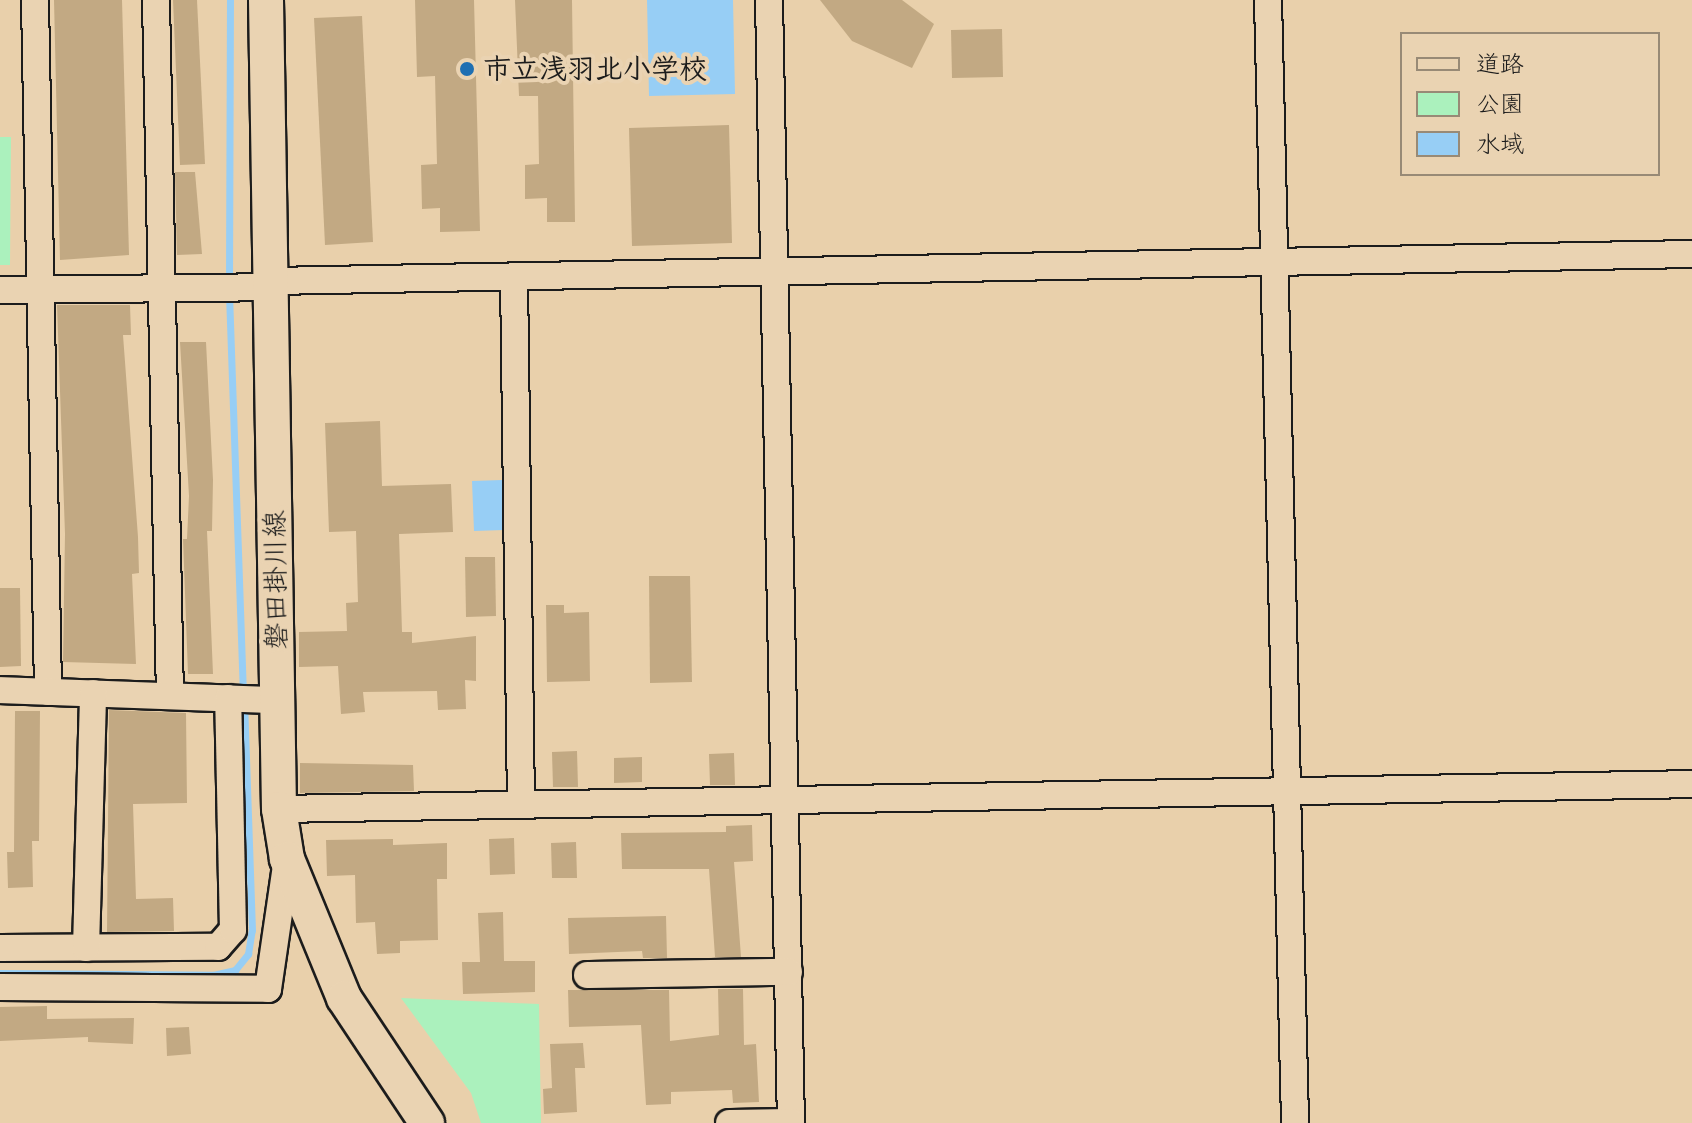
<!DOCTYPE html>
<html>
<head>
<meta charset="utf-8">
<style>
  body { margin:0 }
  #map { position:relative; width:1692px; height:1123px; overflow:hidden; background:#e9d0ab; font-family:Sriracha,"Klee One",sans-serif }
  div>[style] { position:absolute }
  .green>* { inset:0; background:#abf1bd }
  .water>* { inset:0; background:#97cef5 }
  .stream>* { height:7px; margin:-3.5px; padding:0 3.5px; transform-origin:3.5px; border-radius:3.5px; background:#97cef5 }
  .building>* { inset:0; background:#c2a983 }
  .roads { filter:drop-shadow(2px 0 #1c1c1c) drop-shadow(-2px 0 #1c1c1c) drop-shadow(0 2px #1c1c1c) drop-shadow(0 -2px #1c1c1c) }
  .minor>* { height:26px; margin:-13px; padding:0 13px; transform-origin:13px; border-radius:13px; background:#ead3b2 }
  .major>* { height:34px; margin:-17px; padding:0 17px; transform-origin:17px; border-radius:17px; background:#ead3b2 }
  .dots>* { width:22px; height:22px; translate:-50% -50%; box-sizing:border-box; border:4px solid #ead3b2; border-radius:50% }
  span { translate:-50% -50%; white-space:nowrap; text-align:center; line-height:1.15; -webkit-text-stroke:8px #ead3b2; paint-order:stroke }
  .poi-label { font-size:28px; color:#1c1c1c; font-weight:700 }
  .left { translate:0 -50%; text-align:left }
  .street-label { font-size:28px; color:#1c1c1c }
  .legend { position:absolute; left:1400px; top:32px; width:260px; height:144px; box-sizing:border-box; background:#ead3b2; border:2px solid #988a76; margin:0; padding:10px 14px; list-style:none; font-size:24px; color:#1c1c1c }
  .legend li { display:flex; align-items:center; gap:16px; height:40px }
  .legend b { width:40px; border:2px solid #988a76 }
</style>
</head>
<body>
<div id="map">
  <div class="green">
    <i style="clip-path:polygon(0 137px,11px 137px,10px 265px,0 265px)"></i>
    <i style="clip-path:polygon(401px 998px,539px 1004px,541px 1123px,481px 1123px,471px 1093px)"></i>
  </div>
  <div class="water">
    <i style="clip-path:polygon(647px 0,733px 0,735px 94px,649px 96px)"></i>
    <i style="clip-path:polygon(502px 480px,504px 530px,474px 531px,472px 481px)"></i>
  </div>
  <div class="stream">
    <i style="left:229px;top:282px;width:282px;rotate:-89.8deg"></i>
    <i style="left:229px;top:294px;width:400px;rotate:88deg"></i>
    <i style="left:0;top:973px;width:213px;rotate:0.5deg"></i>
    <i style="left:213px;top:975px;width:23px;rotate:-13deg"></i>
    <i style="left:235px;top:970px;width:21px;rotate:-51deg"></i>
    <i style="left:248px;top:954px;width:24px;rotate:-81deg"></i>
    <i style="left:252px;top:930px;width:224px;rotate:-92deg"></i>
  </div>
  <div class="building">
    <i style="clip-path:polygon(54px 0,122px 0,129px 255px,60px 260px)"></i>
    <i style="clip-path:polygon(173px 0,197px 0,205px 164px,180px 165px)"></i>
    <i style="clip-path:polygon(415px 0,474px 0,480px 231px,440px 232px,440px 208px,422px 209px,421px 165px,437px 164px,435px 76px,417px 77px)"></i>
    <i style="clip-path:polygon(515px 0,572px 0,575px 222px,547px 222px,547px 198px,525px 199px,525px 165px,539px 164px,538px 96px,519px 96px)"></i>
    <i style="clip-path:polygon(820px 0,902px 0,934px 24px,912px 68px,852px 41px)"></i>
    <i style="clip-path:polygon(362px 16px,373px 242px,325px 245px,314px 18px)"></i>
    <i style="clip-path:polygon(1002px 29px,1003px 77px,952px 78px,951px 30px)"></i>
    <i style="clip-path:polygon(729px 125px,732px 243px,632px 246px,629px 128px)"></i>
    <i style="clip-path:polygon(175px 172px,195px 172px,202px 254px,177px 255px)"></i>
    <i style="clip-path:polygon(57px 305px,130px 305px,131px 335px,123px 335px,138px 537px,139px 573px,132px 574px,136px 664px,63px 662px,65px 534px)"></i>
    <i style="clip-path:polygon(180px 342px,206px 342px,213px 480px,212px 531px,207px 531px,213px 674px,188px 674px,183px 539px,187px 539px,189px 496px)"></i>
    <i style="clip-path:polygon(380px 421px,382px 486px,451px 484px,453px 532px,399px 534px,402px 632px,412px 632px,412px 643px,476px 636px,476px 681px,465px 680px,466px 709px,438px 710px,437px 691px,363px 692px,365px 712px,341px 714px,338px 666px,299px 667px,299px 632px,347px 631px,346px 603px,358px 602px,356px 531px,329px 532px,325px 423px)"></i>
    <i style="clip-path:polygon(465px 557px,495px 557px,496px 616px,466px 617px)"></i>
    <i style="clip-path:polygon(649px 576px,690px 576px,692px 682px,650px 683px)"></i>
    <i style="clip-path:polygon(0 588px,20px 588px,21px 666px,0 667px)"></i>
    <i style="clip-path:polygon(546px 605px,564px 605px,564px 613px,589px 612px,590px 681px,547px 682px)"></i>
    <i style="clip-path:polygon(109px 710px,186px 713px,187px 803px,133px 804px,136px 899px,173px 898px,174px 931px,107px 932px)"></i>
    <i style="clip-path:polygon(15px 711px,40px 711px,39px 841px,32px 841px,33px 887px,8px 888px,7px 852px,14px 852px)"></i>
    <i style="clip-path:polygon(577px 751px,578px 787px,553px 787px,552px 752px)"></i>
    <i style="clip-path:polygon(734px 753px,735px 785px,710px 785px,709px 754px)"></i>
    <i style="clip-path:polygon(642px 757px,642px 782px,614px 783px,614px 758px)"></i>
    <i style="clip-path:polygon(300px 763px,413px 765px,414px 791px,300px 793px)"></i>
    <i style="clip-path:polygon(752px 825px,753px 861px,734px 862px,741px 957px,715px 957px,709px 869px,622px 869px,621px 833px,726px 832px,726px 826px)"></i>
    <i style="clip-path:polygon(514px 838px,515px 874px,490px 875px,489px 839px)"></i>
    <i style="clip-path:polygon(393px 839px,393px 845px,447px 843px,447px 879px,437px 879px,438px 940px,400px 941px,400px 953px,377px 954px,375px 922px,356px 923px,355px 875px,327px 876px,326px 840px)"></i>
    <i style="clip-path:polygon(576px 842px,577px 878px,552px 878px,551px 843px)"></i>
    <i style="clip-path:polygon(503px 912px,504px 961px,535px 961px,535px 992px,463px 994px,462px 962px,480px 962px,478px 913px)"></i>
    <i style="clip-path:polygon(666px 916px,667px 958px,643px 958px,642px 951px,569px 954px,568px 918px)"></i>
    <i style="clip-path:polygon(718px 989px,743px 989px,744px 1045px,756px 1044px,759px 1102px,733px 1103px,732px 1090px,671px 1092px,671px 1104px,646px 1105px,641px 1025px,569px 1027px,568px 990px,669px 990px,670px 1041px,719px 1035px)"></i>
    <i style="clip-path:polygon(47px 1006px,47px 1019px,134px 1018px,133px 1044px,88px 1042px,88px 1037px,0 1041px,0 1007px)"></i>
    <i style="clip-path:polygon(189px 1027px,191px 1054px,167px 1056px,166px 1028px)"></i>
    <i style="clip-path:polygon(583px 1043px,585px 1068px,575px 1068px,577px 1112px,544px 1114px,543px 1089px,552px 1088px,550px 1044px)"></i>
  </div>
  <div class="roads">
    <div class="minor">
      <i style="left:35px;top:0;width:692px;rotate:88.92deg"></i>
      <i style="left:156px;top:0;width:696px;rotate:88.85deg"></i>
      <i style="left:769px;top:0;width:1123px;rotate:88.88deg"></i>
      <i style="left:1268px;top:0;width:1123px;rotate:88.62deg"></i>
      <i style="left:514px;top:277px;width:528px;rotate:89.24deg"></i>
      <i style="left:273px;top:281px;width:1419px;rotate:-1.09deg"></i>
      <i style="left:0;top:290px;width:273px;rotate:-0.6deg"></i>
      <i style="left:0;top:690px;width:278px;rotate:2.1deg"></i>
      <i style="left:279px;top:809px;width:1413px;rotate:-1.01deg"></i>
      <i style="left:0;top:948px;width:218px;rotate:-0.3deg"></i>
      <i style="left:218px;top:947px;width:23px;rotate:-49deg"></i>
      <i style="left:233px;top:930px;width:232px;rotate:-91.2deg"></i>
      <i style="left:86px;top:948px;width:255px;rotate:-88.4deg"></i>
      <i style="left:587px;top:975px;width:202px;rotate:-0.9deg"></i>
      <i style="left:0;top:987px;width:268px;rotate:0.4deg"></i>
      <i style="left:268px;top:989px;width:131px;rotate:-81.7deg"></i>
      <i style="left:729px;top:1123px;width:62px;rotate:-0.9deg"></i>
    </div>
    <div class="major">
      <i style="left:266px;top:0;width:809px;rotate:89.08deg"></i>
      <i style="left:279px;top:809px;width:51px;rotate:80.9deg"></i>
      <i style="left:287px;top:859px;width:150px;rotate:67.7deg"></i>
      <i style="left:344px;top:998px;width:150px;rotate:56.4deg"></i>
    </div>
  </div>
  <div class="dots">
    <i style="left:467px;top:69px;background:#1f6fb2"></i>
  </div>
  <div class="poi-label">
    <span class="left" style="left:483px;top:69px">市立浅羽北小学校</span>
  </div>
  <div class="street-label">
    <span style="left:276px;top:580px;rotate:-91deg">磐田掛川線</span>
  </div>
  <ul class="legend">
  <li><b style="height:10px;background:#ead3b2"></b>道路</li>
  <li><b style="height:22px;background:#abf1bd"></b>公園</li>
  <li><b style="height:22px;background:#97cef5"></b>水域</li>
  </ul>
</div>
</body>
</html>
